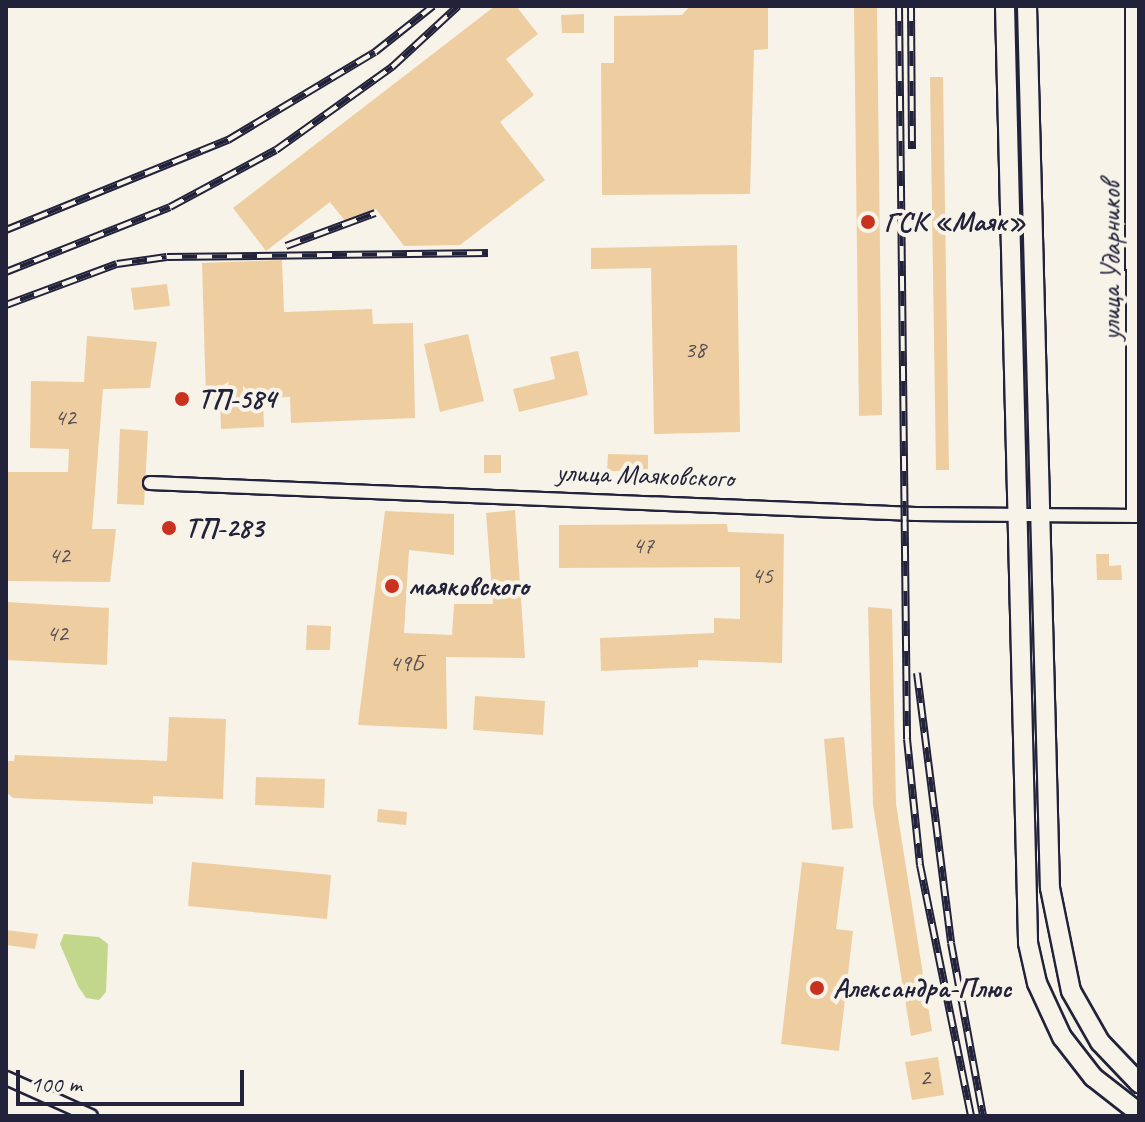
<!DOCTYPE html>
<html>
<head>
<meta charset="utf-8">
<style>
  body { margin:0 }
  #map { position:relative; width:1145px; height:1122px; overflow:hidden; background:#f7f3e8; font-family:Caveat,sans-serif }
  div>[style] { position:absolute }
  .green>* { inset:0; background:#c2d78c }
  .building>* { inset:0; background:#eecea0 }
  .roads { filter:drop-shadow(2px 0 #22223b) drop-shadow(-2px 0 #22223b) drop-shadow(0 2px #22223b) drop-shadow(0 -2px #22223b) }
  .street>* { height:12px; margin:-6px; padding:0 6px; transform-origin:6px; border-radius:6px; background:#f7f3e8 }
  .secondary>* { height:18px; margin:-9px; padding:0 9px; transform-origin:9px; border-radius:9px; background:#f7f3e8 }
  .rail>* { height:8px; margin-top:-4px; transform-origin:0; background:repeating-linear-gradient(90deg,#f7f3e8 0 15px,#22223b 0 30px); box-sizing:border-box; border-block:2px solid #22223b }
  .dots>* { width:22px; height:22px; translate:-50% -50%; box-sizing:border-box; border:4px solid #f7f3e8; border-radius:50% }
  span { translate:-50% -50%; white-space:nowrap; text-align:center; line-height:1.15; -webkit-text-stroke:8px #f7f3e8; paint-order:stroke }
  .number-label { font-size:24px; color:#554d54 }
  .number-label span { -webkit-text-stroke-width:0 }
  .poi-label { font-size:28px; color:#22223b; font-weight:700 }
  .left { translate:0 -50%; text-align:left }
  .street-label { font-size:28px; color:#22223b }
  .frame { position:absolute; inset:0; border:8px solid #22223b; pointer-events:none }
  .scale { position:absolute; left:16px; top:1070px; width:228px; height:36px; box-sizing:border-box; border:4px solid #22223b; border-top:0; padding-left:10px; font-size:24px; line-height:28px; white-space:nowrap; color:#22223b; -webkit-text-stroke:6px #f7f3e8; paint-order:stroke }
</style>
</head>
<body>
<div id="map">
  <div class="green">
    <i style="clip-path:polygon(64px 934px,99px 937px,108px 944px,106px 992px,99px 1000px,86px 998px,78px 986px,60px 944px)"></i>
  </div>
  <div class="building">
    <i style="clip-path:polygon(495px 6px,516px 6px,538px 34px,506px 59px,534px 95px,500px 122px,545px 180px,460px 245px,404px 246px,376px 209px,345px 221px,330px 202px,266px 251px,233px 208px)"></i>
    <i style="clip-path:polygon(690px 6px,768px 6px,768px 49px,754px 50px,750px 194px,602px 195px,601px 63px,614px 63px,614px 16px,682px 15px)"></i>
    <i style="clip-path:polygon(854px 6px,877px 6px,882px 415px,859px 416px)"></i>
    <i style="clip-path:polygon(584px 14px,584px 33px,562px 33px,561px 15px)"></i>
    <i style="clip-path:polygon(930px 77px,943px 77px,949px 470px,936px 470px)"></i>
    <i style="clip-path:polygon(737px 245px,740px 432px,654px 434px,651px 268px,591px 269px,591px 248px)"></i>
    <i style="clip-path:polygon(282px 260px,284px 312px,372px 309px,373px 324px,413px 323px,415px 418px,291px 423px,290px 397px,263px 398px,264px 427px,221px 429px,220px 399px,206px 399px,202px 263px)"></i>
    <i style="clip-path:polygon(167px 284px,170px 306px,134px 310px,131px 288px)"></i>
    <i style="clip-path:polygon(468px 334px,484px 401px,440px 412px,424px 344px)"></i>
    <i style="clip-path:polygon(87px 336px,157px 342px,150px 388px,103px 389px,92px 529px,116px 529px,110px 582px,6px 581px,6px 472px,68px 472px,69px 449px,30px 448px,31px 381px,84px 382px)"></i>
    <i style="clip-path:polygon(578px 351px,588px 395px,519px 412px,513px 389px,555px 379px,550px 357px)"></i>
    <i style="clip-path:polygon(120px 429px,148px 431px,144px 505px,117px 504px)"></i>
    <i style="clip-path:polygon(608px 454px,648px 455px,648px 471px,607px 471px)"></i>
    <i style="clip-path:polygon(484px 455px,501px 455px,501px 473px,484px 473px)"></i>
    <i style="clip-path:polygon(515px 510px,525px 658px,446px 657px,447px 729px,358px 725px,385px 511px,454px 514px,454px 555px,409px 550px,404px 633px,452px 635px,454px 604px,493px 604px,486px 513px)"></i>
    <i style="clip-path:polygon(727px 524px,728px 532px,784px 534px,782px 663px,698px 660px,698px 667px,601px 671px,600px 638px,714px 633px,714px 618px,740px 619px,740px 567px,559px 568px,559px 525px)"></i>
    <i style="clip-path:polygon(1096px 554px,1109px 554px,1109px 566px,1121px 565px,1122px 580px,1097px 580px)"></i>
    <i style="clip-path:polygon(6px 602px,109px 608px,107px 665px,6px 660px)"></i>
    <i style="clip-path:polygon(868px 607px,892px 609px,896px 804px,932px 1031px,911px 1036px,873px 805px)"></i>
    <i style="clip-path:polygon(307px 625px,331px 626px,330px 650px,306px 650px)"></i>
    <i style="clip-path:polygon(475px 696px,545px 701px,543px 735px,473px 730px)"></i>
    <i style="clip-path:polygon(169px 717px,226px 719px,223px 799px,153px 796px,153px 804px,13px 798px,6px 792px,6px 761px,14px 761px,15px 755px,167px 761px)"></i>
    <i style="clip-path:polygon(844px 737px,853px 828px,832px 830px,824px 739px)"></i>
    <i style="clip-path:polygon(256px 777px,325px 779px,324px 808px,255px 805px)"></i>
    <i style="clip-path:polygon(378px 809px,407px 812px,406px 825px,377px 822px)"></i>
    <i style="clip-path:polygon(192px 862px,331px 875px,327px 919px,188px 906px)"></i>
    <i style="clip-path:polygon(802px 862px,844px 867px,836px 929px,853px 931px,839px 1051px,781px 1044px)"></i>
    <i style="clip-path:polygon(6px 930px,38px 934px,35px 949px,6px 945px)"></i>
    <i style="clip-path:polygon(938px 1057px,944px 1095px,912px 1100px,905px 1062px)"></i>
  </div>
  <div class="roads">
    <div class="street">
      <i style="left:1132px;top:6px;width:510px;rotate:89.89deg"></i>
      <i style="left:150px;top:483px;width:766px;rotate:2.32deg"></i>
      <i style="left:915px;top:514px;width:224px;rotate:0.5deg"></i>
      <i style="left:6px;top:1078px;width:93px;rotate:24.1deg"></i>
    </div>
    <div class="secondary">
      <i style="left:1005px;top:6px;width:937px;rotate:88.59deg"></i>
      <i style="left:1028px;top:943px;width:41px;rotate:77.3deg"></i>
      <i style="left:1037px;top:983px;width:60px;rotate:65.2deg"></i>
      <i style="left:1062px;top:1037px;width:51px;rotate:52.2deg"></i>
      <i style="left:1093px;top:1077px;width:58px;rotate:38deg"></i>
      <i style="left:1027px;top:6px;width:882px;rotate:88.51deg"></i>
      <i style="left:1050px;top:888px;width:105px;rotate:78.5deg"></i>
      <i style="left:1071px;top:991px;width:59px;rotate:60.4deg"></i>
      <i style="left:1100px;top:1042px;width:57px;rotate:46.4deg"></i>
    </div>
  </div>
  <div class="rail">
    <i style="left:899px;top:6px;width:733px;rotate:89.37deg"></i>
    <i style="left:907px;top:739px;width:127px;rotate:84.1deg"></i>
    <i style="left:920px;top:865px;width:256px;rotate:78.5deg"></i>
    <i style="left:911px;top:6px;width:143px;rotate:89.6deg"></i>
    <i style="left:6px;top:230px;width:240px;rotate:-22.1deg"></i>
    <i style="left:228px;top:140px;width:171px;rotate:-30.9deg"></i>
    <i style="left:375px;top:52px;width:74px;rotate:-38.4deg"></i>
    <i style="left:286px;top:246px;width:95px;rotate:-20.3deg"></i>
    <i style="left:6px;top:272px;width:176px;rotate:-21.6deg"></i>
    <i style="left:170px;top:207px;width:120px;rotate:-28.3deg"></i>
    <i style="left:276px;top:150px;width:143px;rotate:-35.6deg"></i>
    <i style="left:392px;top:67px;width:90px;rotate:-42.7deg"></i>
    <i style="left:6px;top:305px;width:118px;rotate:-20.3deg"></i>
    <i style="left:117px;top:264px;width:50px;rotate:-8deg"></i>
    <i style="left:167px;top:257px;width:321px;rotate:-0.7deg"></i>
    <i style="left:917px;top:673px;width:272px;rotate:82.8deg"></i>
    <i style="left:951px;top:943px;width:176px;rotate:79.5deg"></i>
  </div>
  <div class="dots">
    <i style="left:868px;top:222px;background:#c8321e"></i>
    <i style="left:182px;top:399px;background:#c8321e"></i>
    <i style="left:169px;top:528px;background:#c8321e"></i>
    <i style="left:392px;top:586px;background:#c8321e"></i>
    <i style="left:817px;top:988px;background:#c8321e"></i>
  </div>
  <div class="number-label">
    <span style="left:695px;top:350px">38</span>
    <span style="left:65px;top:418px">42</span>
    <span style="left:643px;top:546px">47</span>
    <span style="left:59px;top:556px">42</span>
    <span style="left:762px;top:576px">45</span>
    <span style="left:57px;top:634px">42</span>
    <span style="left:406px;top:664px">49Б</span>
    <span style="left:925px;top:1078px">2</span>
  </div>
  <div class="poi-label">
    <span class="left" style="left:884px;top:222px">ГСК «Маяк»</span>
    <span class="left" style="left:198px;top:399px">ТП-584</span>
    <span class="left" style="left:185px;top:528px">ТП-283</span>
    <span class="left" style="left:408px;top:586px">маяковского</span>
    <span class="left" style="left:833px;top:988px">Александра-Плюс</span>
  </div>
  <div class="street-label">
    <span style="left:1111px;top:261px;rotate:-90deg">улица Ударников</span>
    <span style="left:645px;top:475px;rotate:2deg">улица Маяковского</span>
  </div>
  <div class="frame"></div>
  <div class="scale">100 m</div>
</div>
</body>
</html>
